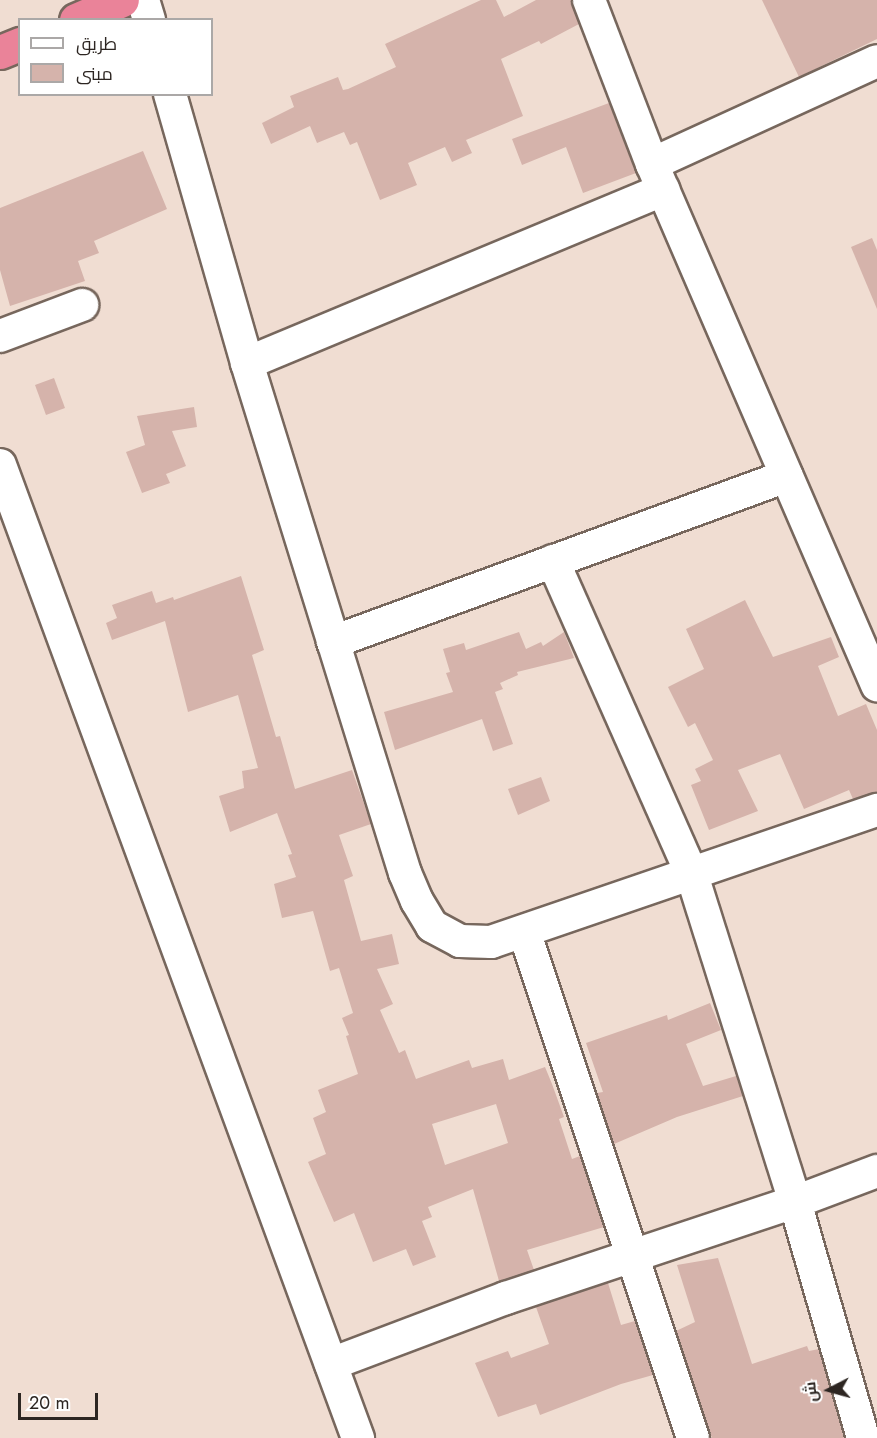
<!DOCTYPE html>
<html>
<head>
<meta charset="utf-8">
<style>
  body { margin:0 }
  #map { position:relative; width:877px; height:1438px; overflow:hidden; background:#f0ddd2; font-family:Jost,Cairo,sans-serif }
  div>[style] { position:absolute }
  .building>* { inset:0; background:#d5b3ab }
  .roads { filter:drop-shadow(2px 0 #77675d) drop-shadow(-2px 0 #77675d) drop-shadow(0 2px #77675d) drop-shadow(0 -2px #77675d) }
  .street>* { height:32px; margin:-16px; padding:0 16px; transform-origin:16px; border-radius:16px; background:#fff }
  .highway>* { height:33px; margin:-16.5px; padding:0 16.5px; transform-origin:16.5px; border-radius:16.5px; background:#ea8399 }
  span { translate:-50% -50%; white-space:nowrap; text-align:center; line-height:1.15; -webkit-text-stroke:6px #fff; paint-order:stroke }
  .legend { position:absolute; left:18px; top:18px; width:195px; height:78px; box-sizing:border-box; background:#fff; border:2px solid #aba8a7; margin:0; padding:8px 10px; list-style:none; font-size:18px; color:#2d2622 }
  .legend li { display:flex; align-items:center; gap:12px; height:30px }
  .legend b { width:30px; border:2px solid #aba8a7 }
  .north { position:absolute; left:799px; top:1360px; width:60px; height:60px; -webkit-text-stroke:4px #fff; paint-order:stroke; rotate:264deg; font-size:16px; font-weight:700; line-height:24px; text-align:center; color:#2d2622 }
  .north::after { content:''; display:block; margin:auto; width:21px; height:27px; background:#2d2622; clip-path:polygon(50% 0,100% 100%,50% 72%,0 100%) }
  .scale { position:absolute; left:18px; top:1393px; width:80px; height:27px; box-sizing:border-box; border:3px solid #2d2622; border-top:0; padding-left:8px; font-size:18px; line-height:21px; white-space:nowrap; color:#2d2622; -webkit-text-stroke:4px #fff; paint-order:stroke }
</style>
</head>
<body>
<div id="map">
  <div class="building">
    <i style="clip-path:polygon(481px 0,496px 0,504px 17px,536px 0,571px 0,579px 24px,541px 44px,539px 41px,501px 59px,523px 116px,466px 140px,472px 153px,452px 162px,445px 147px,408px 163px,417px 185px,380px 200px,357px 142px,350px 145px,344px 132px,317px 143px,310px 126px,271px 144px,262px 123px,294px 107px,290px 96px,338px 77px,343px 90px,348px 89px,396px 67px,385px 44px)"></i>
    <i style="clip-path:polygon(762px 0,877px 0,877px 39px,799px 77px)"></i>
    <i style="clip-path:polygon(609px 103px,636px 173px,583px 193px,566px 147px,522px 165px,512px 139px)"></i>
    <i style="clip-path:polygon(143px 151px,167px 209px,94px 241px,99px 253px,78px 261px,85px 281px,10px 306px,0 270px,0 208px)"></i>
    <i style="clip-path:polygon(872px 238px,877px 250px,877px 309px,851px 247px)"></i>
    <i style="clip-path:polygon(54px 378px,65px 408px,46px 415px,35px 385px)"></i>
    <i style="clip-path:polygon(194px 407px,197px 427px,172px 431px,186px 466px,166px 474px,170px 483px,142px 493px,126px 452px,145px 445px,137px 416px)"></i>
    <i style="clip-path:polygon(evenodd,241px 576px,264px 650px,252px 655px,276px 737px,280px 736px,295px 789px,352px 770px,368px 815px,371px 824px,339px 835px,353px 876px,344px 880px,361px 941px,392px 934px,399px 964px,377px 969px,393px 1004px,380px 1010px,399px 1053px,405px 1050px,416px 1079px,469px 1060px,472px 1068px,503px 1059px,509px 1080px,545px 1067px,552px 1084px,564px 1117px,559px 1119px,572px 1159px,580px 1156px,604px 1227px,527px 1250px,534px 1270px,499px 1281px,473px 1189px,428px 1207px,432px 1217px,422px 1221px,436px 1257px,413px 1266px,406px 1249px,373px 1262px,354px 1213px,334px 1222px,308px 1162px,326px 1154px,313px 1118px,326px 1112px,318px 1090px,358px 1074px,346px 1036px,349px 1035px,342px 1018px,353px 1013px,339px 968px,330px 971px,313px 911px,282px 918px,274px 884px,296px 877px,288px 855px,292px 854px,277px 813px,230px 832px,219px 796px,244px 788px,242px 771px,258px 768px,238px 695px,188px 712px,165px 621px,112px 640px,106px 623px,117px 618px,112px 605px,152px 591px,156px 603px,173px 597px,174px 600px,241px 576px,496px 1104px,508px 1143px,445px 1165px,432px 1124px,496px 1104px)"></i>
    <i style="clip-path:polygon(745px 600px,773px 657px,831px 637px,839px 657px,818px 666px,838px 716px,866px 704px,877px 730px,877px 792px,853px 799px,849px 790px,804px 809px,780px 754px,738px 770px,758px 811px,709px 830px,691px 785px,701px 781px,695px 769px,713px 760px,695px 723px,688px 727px,668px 687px,704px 669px,686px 629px)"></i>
    <i style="clip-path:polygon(519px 632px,526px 649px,541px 642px,543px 646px,564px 632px,574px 658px,517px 672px,518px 675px,500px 683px,503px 689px,495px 692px,513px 744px,493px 751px,482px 719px,395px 750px,384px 712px,453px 692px,446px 673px,450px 672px,443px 649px,464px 643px,466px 650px)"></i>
    <i style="clip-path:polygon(541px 777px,550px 801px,518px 815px,508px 789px)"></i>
    <i style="clip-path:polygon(710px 1003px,721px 1030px,686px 1044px,703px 1086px,736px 1076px,743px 1096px,677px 1117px,614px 1144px,597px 1093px,603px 1092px,586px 1043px,667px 1015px,668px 1020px)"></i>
    <i style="clip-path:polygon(718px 1258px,752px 1364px,807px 1346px,809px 1351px,819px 1349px,844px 1438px,712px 1438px,676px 1331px,695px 1322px,677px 1265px)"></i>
    <i style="clip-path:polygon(608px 1283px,621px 1325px,635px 1321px,653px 1375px,621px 1384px,540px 1415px,536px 1404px,498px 1417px,475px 1363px,508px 1351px,511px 1358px,549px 1344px,536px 1307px)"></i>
  </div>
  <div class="roads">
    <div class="street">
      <i style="left:143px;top:0;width:21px;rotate:73deg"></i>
      <i style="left:589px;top:0;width:176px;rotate:69deg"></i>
      <i style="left:652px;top:164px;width:568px;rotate:66.64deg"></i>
      <i style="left:170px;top:94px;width:280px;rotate:74deg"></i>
      <i style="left:247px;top:363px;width:534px;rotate:72.79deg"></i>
      <i style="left:405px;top:873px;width:30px;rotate:67deg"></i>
      <i style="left:417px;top:901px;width:29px;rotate:59deg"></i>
      <i style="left:432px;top:926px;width:32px;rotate:28deg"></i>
      <i style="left:460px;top:941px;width:31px;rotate:2deg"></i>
      <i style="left:491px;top:942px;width:408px;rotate:-18.9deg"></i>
      <i style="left:652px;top:164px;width:247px;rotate:-24.6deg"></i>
      <i style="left:0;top:336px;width:88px;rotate:-20.7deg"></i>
      <i style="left:247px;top:363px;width:451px;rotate:-22.6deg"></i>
      <i style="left:0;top:465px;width:1037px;rotate:69.8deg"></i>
      <i style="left:553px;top:561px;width:343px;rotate:66.1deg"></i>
      <i style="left:692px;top:875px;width:343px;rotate:72.5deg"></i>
      <i style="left:795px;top:1202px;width:246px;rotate:73.9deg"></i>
      <i style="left:333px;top:642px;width:483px;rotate:-20.1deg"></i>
      <i style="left:524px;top:931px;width:534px;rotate:71.57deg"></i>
      <i style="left:331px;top:1364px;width:187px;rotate:-20.7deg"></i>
      <i style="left:506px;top:1298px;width:305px;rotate:-18.4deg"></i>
      <i style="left:795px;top:1202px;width:88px;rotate:-20.7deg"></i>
    </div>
    <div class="highway">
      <i style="left:76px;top:20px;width:50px;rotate:-23.5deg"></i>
      <i style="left:0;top:52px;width:22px;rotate:-22deg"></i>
    </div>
  </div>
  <ul class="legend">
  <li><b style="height:8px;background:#fff"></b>طريق</li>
  <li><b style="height:16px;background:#d5b3ab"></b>مبنى</li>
  </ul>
  <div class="north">ش</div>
  <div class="scale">20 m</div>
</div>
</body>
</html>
